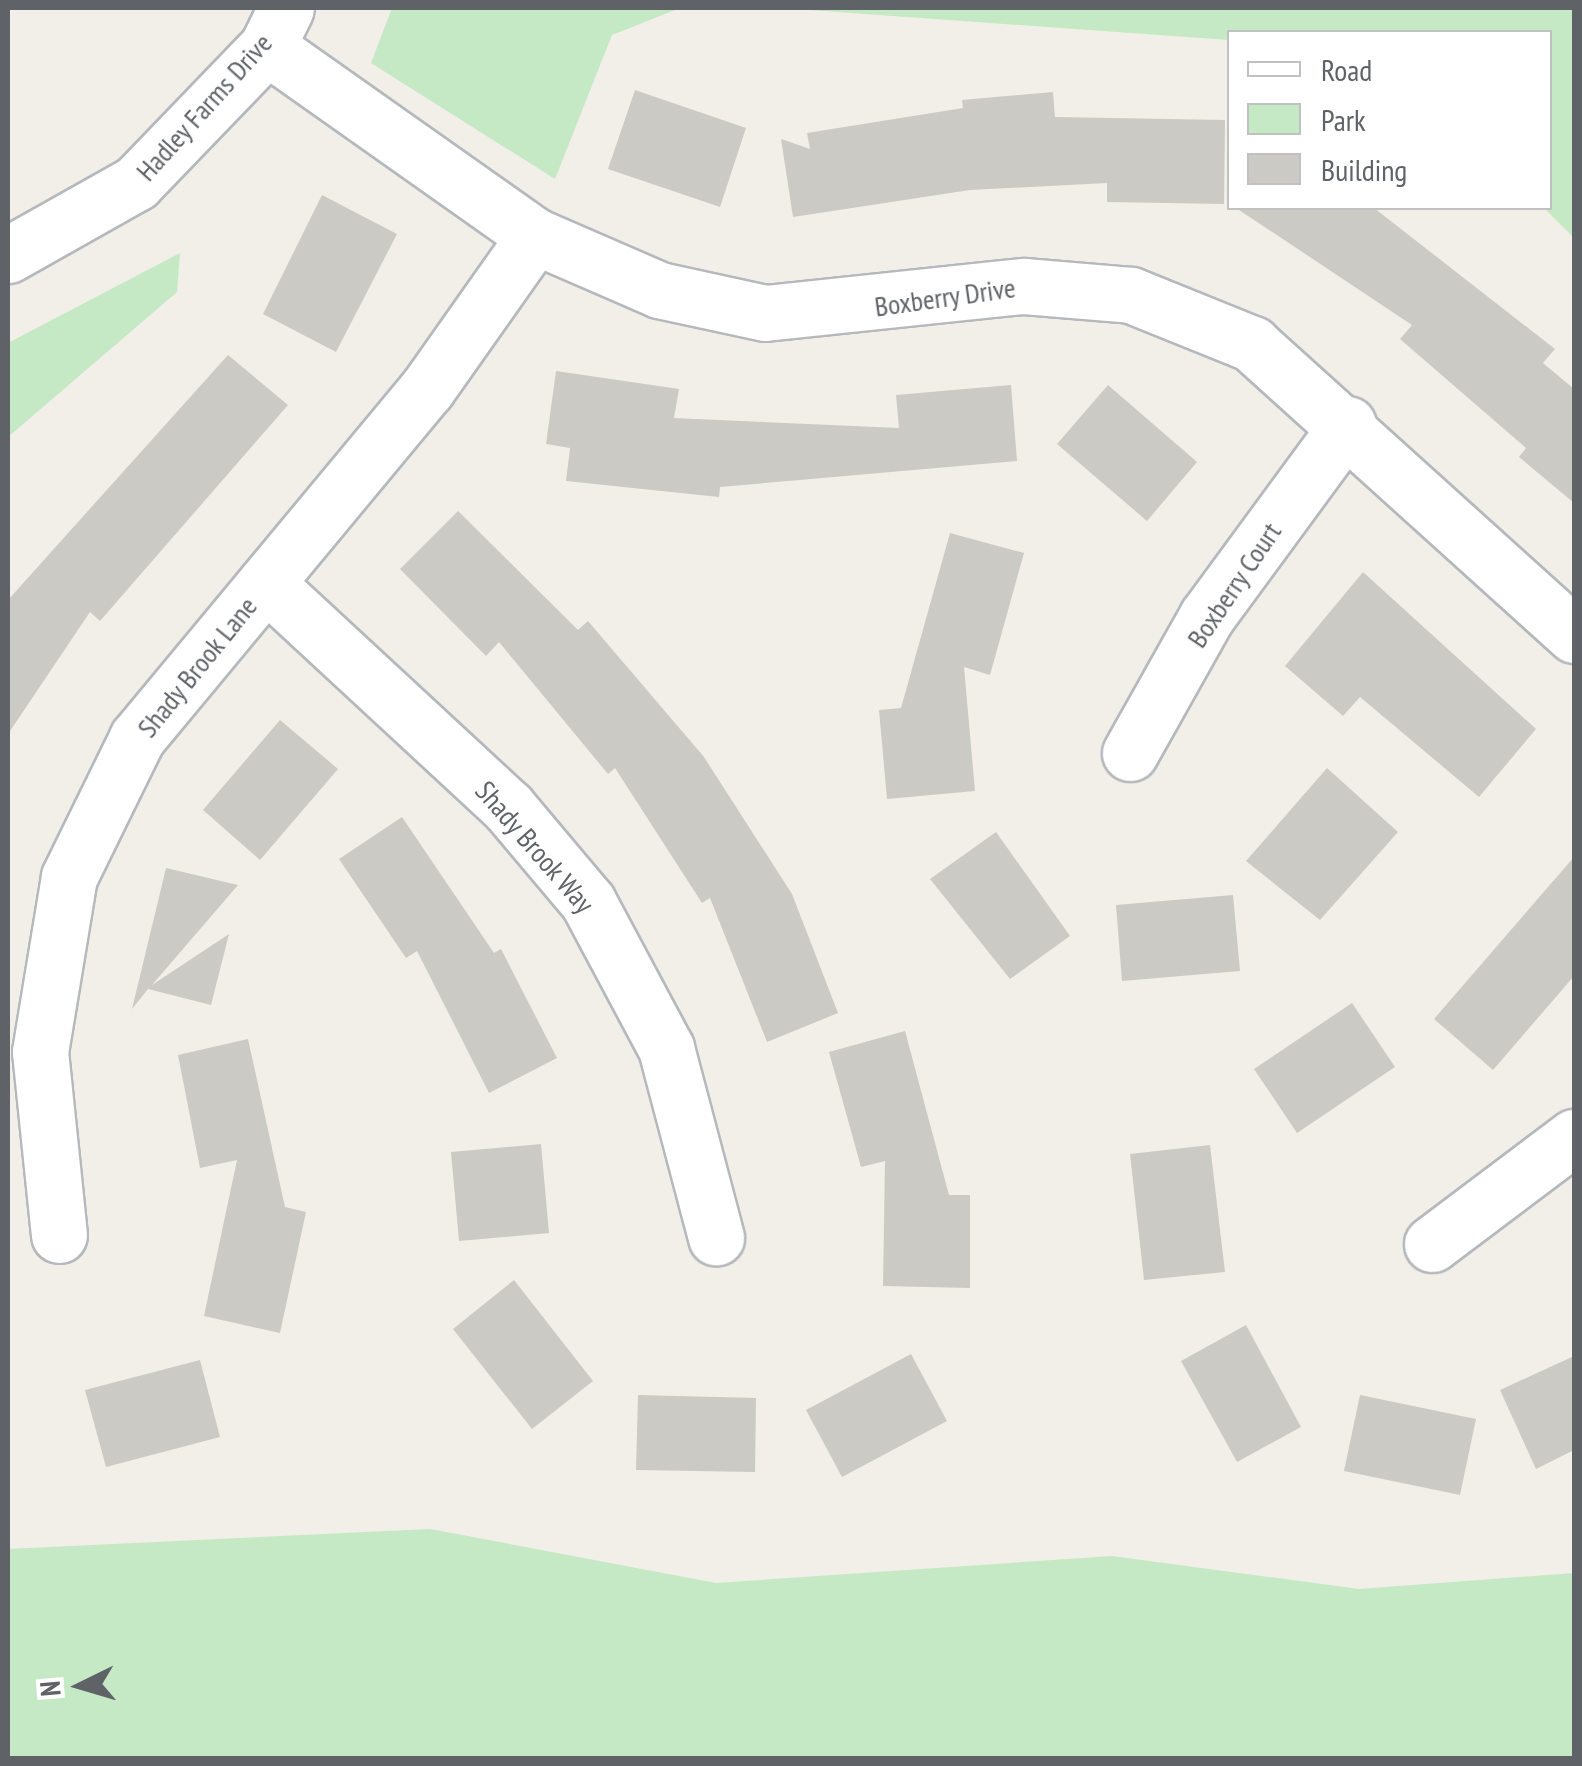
<!DOCTYPE html>
<html>
<head>
<meta charset="utf-8">
<style>
  body { margin:0 }
  #map { position:relative; width:1582px; height:1766px; overflow:hidden; background:#f1efe8; font-family:"PT Sans Narrow",sans-serif }
  div>[style] { position:absolute }
  .green>* { inset:0; background:#c5e8c5 }
  .building>* { inset:0; background:#cccac5 }
  .roads { filter:drop-shadow(2px 0 #b5b8bc) drop-shadow(-2px 0 #b5b8bc) drop-shadow(0 2px #b5b8bc) drop-shadow(0 -2px #b5b8bc) }
  .minor>* { height:55px; margin:-27.5px; padding:0 27.5px; transform-origin:27.5px; border-radius:27.5px; background:#fff }
  span { translate:-50% -50%; white-space:nowrap; text-align:center; line-height:1.15; -webkit-text-stroke:8px #fff; paint-order:stroke }
  .street-label { font-size:28px; color:#5f6368 }
  .frame { position:absolute; inset:0; border:10px solid #5f6368; pointer-events:none }
  .legend { position:absolute; left:1227px; top:30px; width:325px; height:180px; box-sizing:border-box; background:#fff; border:2px solid #bfc1c3; margin:0; padding:12px 18px; list-style:none; font-size:30px; color:#5f6368 }
  .legend li { display:flex; align-items:center; gap:20px; height:50px }
  .legend b { width:50px; border:2px solid #bfc1c3 }
  .north { position:absolute; left:30px; top:1636px; width:100px; height:100px; -webkit-text-stroke:8px #fff; paint-order:stroke; rotate:265deg; font-size:28px; font-weight:700; line-height:40px; text-align:center; color:#5f6368 }
  .north::after { content:''; display:block; margin:auto; width:35px; height:45px; background:#5f6368; clip-path:polygon(50% 0,100% 100%,50% 72%,0 100%) }
</style>
</head>
<body>
<div id="map">
  <div class="green">
    <i style="clip-path:polygon(392px 8px,680px 8px,612px 35px,555px 179px,371px 63px)"></i>
    <i style="clip-path:polygon(782px 8px,1574px 8px,1574px 238px,1544px 208px,1550px 32px,1230px 32px,1229px 40px)"></i>
    <i style="clip-path:polygon(180px 253px,177px 292px,8px 437px,8px 343px)"></i>
    <i style="clip-path:polygon(430px 1529px,716px 1583px,1112px 1556px,1359px 1589px,1574px 1573px,1574px 1758px,8px 1758px,8px 1549px)"></i>
  </div>
  <div class="building">
    <i style="clip-path:polygon(635px 90px,746px 128px,720px 207px,608px 169px)"></i>
    <i style="clip-path:polygon(1053px 92px,1055px 117px,1225px 120px,1224px 204px,1107px 202px,1107px 183px,970px 190px,793px 217px,781px 139px,810px 149px,807px 133px,963px 108px,962px 100px)"></i>
    <i style="clip-path:polygon(322px 195px,397px 234px,336px 352px,263px 314px)"></i>
    <i style="clip-path:polygon(1236px 208px,1374px 208px,1555px 349px,1543px 363px,1574px 389px,1574px 503px,1519px 457px,1526px 448px,1400px 339px,1412px 325px)"></i>
    <i style="clip-path:polygon(228px 355px,288px 405px,100px 621px,90px 612px,8px 734px,8px 600px)"></i>
    <i style="clip-path:polygon(556px 371px,679px 389px,674px 418px,899px 428px,896px 395px,1011px 385px,1017px 461px,720px 487px,719px 497px,566px 481px,570px 448px,546px 444px)"></i>
    <i style="clip-path:polygon(1108px 385px,1197px 462px,1147px 521px,1057px 444px)"></i>
    <i style="clip-path:polygon(458px 511px,578px 630px,588px 621px,704px 757px,792px 894px,838px 1013px,767px 1042px,710px 898px,702px 903px,615px 768px,608px 774px,499px 642px,486px 656px,400px 569px)"></i>
    <i style="clip-path:polygon(950px 533px,1024px 553px,990px 675px,964px 667px,975px 791px,887px 799px,879px 710px,901px 708px)"></i>
    <i style="clip-path:polygon(1363px 572px,1536px 729px,1479px 797px,1360px 697px,1343px 716px,1285px 666px)"></i>
    <i style="clip-path:polygon(280px 720px,338px 769px,260px 860px,203px 810px)"></i>
    <i style="clip-path:polygon(1327px 768px,1398px 832px,1320px 920px,1246px 861px)"></i>
    <i style="clip-path:polygon(402px 817px,494px 953px,501px 949px,557px 1058px,489px 1093px,417px 951px,406px 958px,339px 859px)"></i>
    <i style="clip-path:polygon(996px 832px,1070px 936px,1010px 979px,930px 879px)"></i>
    <i style="clip-path:polygon(1574px 857px,1574px 976px,1493px 1070px,1434px 1019px)"></i>
    <i style="clip-path:polygon(166px 868px,238px 885px,152px 985px,229px 934px,211px 1005px,148px 989px,132px 1009px)"></i>
    <i style="clip-path:polygon(1233px 895px,1240px 971px,1122px 981px,1116px 905px)"></i>
    <i style="clip-path:polygon(1352px 1003px,1395px 1067px,1297px 1133px,1254px 1069px)"></i>
    <i style="clip-path:polygon(905px 1031px,949px 1195px,970px 1195px,970px 1288px,883px 1286px,885px 1161px,861px 1167px,829px 1052px)"></i>
    <i style="clip-path:polygon(248px 1039px,285px 1207px,306px 1212px,280px 1333px,204px 1316px,237px 1160px,200px 1168px,178px 1055px)"></i>
    <i style="clip-path:polygon(541px 1144px,549px 1233px,459px 1241px,451px 1152px)"></i>
    <i style="clip-path:polygon(1210px 1145px,1225px 1272px,1144px 1280px,1130px 1154px)"></i>
    <i style="clip-path:polygon(514px 1280px,593px 1381px,532px 1429px,453px 1329px)"></i>
    <i style="clip-path:polygon(1246px 1325px,1301px 1427px,1237px 1462px,1181px 1361px)"></i>
    <i style="clip-path:polygon(911px 1354px,947px 1421px,842px 1477px,806px 1410px)"></i>
    <i style="clip-path:polygon(1574px 1356px,1574px 1450px,1536px 1469px,1500px 1390px)"></i>
    <i style="clip-path:polygon(200px 1360px,220px 1437px,106px 1467px,85px 1390px)"></i>
    <i style="clip-path:polygon(638px 1395px,756px 1398px,755px 1472px,636px 1470px)"></i>
    <i style="clip-path:polygon(1360px 1395px,1476px 1419px,1460px 1495px,1344px 1471px)"></i>
  </div>
  <div class="roads">
    <div class="minor">
      <i style="left:267px;top:47px;width:328px;rotate:35.2deg"></i>
      <i style="left:535px;top:236px;width:135px;rotate:23.5deg"></i>
      <i style="left:659px;top:290px;width:108px;rotate:12.2deg"></i>
      <i style="left:765px;top:313px;width:260px;rotate:-6deg"></i>
      <i style="left:1024px;top:286px;width:107px;rotate:4.8deg"></i>
      <i style="left:1131px;top:295px;width:131px;rotate:22deg"></i>
      <i style="left:1252px;top:344px;width:434px;rotate:42.1deg"></i>
      <i style="left:8px;top:255px;width:147px;rotate:-29.4deg"></i>
      <i style="left:136px;top:183px;width:189px;rotate:-46.1deg"></i>
      <i style="left:267px;top:47px;width:43px;rotate:-64deg"></i>
      <i style="left:266px;top:583px;width:330px;rotate:42.8deg"></i>
      <i style="left:508px;top:807px;width:124px;rotate:49.9deg"></i>
      <i style="left:588px;top:902px;width:166px;rotate:61.9deg"></i>
      <i style="left:666px;top:1048px;width:196px;rotate:75.2deg"></i>
      <i style="left:1130px;top:753px;width:157px;rotate:-60.7deg"></i>
      <i style="left:1207px;top:616px;width:238px;rotate:-53.7deg"></i>
      <i style="left:59px;top:1235px;width:184px;rotate:-95.9deg"></i>
      <i style="left:40px;top:1052px;width:177px;rotate:-80.6deg"></i>
      <i style="left:69px;top:877px;width:155px;rotate:-63.9deg"></i>
      <i style="left:137px;top:738px;width:454px;rotate:-50.3deg"></i>
      <i style="left:427px;top:389px;width:187px;rotate:-54.8deg"></i>
      <i style="left:1432px;top:1244px;width:178px;rotate:-37deg"></i>
    </div>
  </div>
  <div class="street-label">
    <span style="left:204px;top:107px;rotate:-48deg">Hadley Farms Drive</span>
    <span style="left:945px;top:297px;rotate:-8deg">Boxberry Drive</span>
    <span style="left:1234px;top:585px;rotate:-56deg">Boxberry Court</span>
    <span style="left:197px;top:667px;rotate:-51deg">Shady Brook Lane</span>
    <span style="left:535px;top:847px;rotate:49deg">Shady Brook Way</span>
  </div>
  <div class="frame"></div>
  <ul class="legend">
  <li><b style="height:12px;background:#fff"></b>Road</li>
  <li><b style="height:28px;background:#c5e8c5"></b>Park</li>
  <li><b style="height:28px;background:#cccac5"></b>Building</li>
  </ul>
  <div class="north">N</div>
</div>
</body>
</html>
